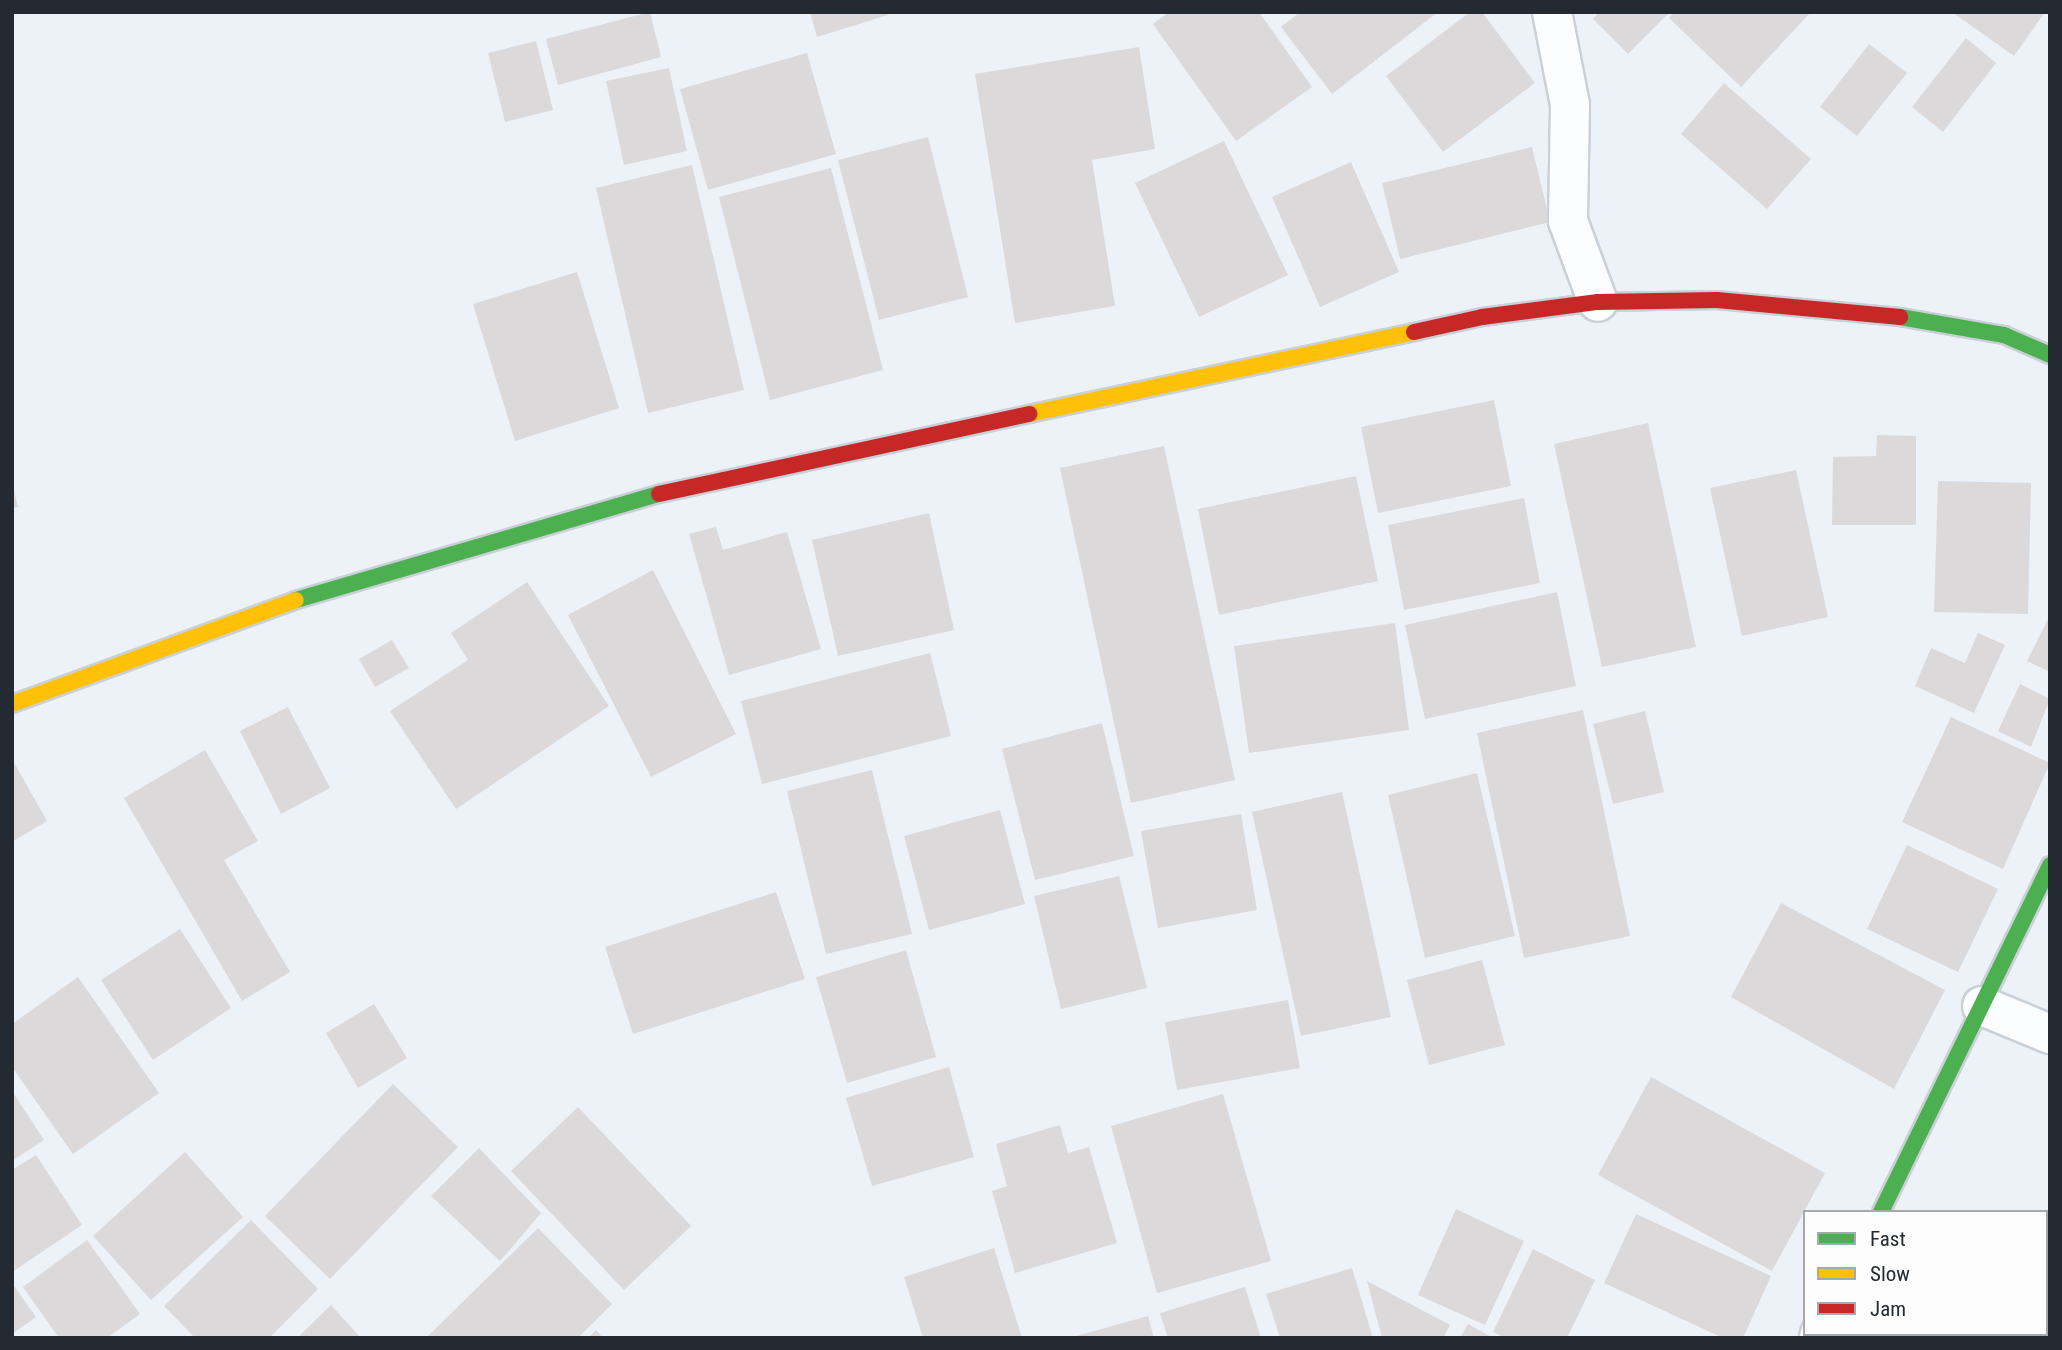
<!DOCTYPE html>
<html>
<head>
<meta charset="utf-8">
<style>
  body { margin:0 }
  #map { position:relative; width:2062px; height:1350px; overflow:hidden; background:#ecf2f8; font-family:"Roboto Condensed",sans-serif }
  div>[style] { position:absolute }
  .building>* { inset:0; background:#dcd9db }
  .roads { filter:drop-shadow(2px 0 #cad0d7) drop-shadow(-2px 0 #cad0d7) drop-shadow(0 2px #cad0d7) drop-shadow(0 -2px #cad0d7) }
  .street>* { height:38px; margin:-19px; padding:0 19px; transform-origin:19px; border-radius:19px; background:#fcfdfe }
  .fast>* { height:16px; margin:-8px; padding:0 8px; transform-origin:8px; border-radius:8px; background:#4caf50 }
  .slow>* { height:16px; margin:-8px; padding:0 8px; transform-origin:8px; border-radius:8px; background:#ffc107 }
  .jam>* { height:16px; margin:-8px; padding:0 8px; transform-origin:8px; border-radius:8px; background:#c62828 }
  span { translate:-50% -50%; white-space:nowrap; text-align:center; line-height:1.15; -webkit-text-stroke:7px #fdfdfd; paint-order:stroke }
  .frame { position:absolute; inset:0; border:14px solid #232a32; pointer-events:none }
  .legend { position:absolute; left:1803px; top:1210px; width:245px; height:126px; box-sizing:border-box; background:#fdfdfd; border:2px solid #a6a9ac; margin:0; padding:9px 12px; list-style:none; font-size:21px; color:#232a32 }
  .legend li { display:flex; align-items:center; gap:14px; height:35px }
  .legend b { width:35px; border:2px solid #a6a9ac }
</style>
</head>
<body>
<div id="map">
  <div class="building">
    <i style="clip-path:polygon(650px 12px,661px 57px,558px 85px,546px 39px)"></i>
    <i style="clip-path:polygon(810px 12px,887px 12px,888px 15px,817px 37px)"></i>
    <i style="clip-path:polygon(1169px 12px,1259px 12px,1312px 87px,1236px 141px,1153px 24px)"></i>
    <i style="clip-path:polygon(1300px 12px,1438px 12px,1332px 94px,1281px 27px)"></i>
    <i style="clip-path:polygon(1470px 12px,1482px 12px,1535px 83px,1443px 152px,1386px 76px)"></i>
    <i style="clip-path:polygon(1599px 12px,1670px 12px,1628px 54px,1593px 19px)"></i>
    <i style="clip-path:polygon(1674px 12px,1811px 12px,1741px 87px,1669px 18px)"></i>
    <i style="clip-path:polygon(1952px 12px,2045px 12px,2014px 56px)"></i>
    <i style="clip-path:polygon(1966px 38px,1996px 63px,1943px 132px,1912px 107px)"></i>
    <i style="clip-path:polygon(536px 41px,553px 110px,505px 122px,488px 53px)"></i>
    <i style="clip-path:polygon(1869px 44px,1907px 73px,1857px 136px,1820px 107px)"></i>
    <i style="clip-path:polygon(1139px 47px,1155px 149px,1092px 160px,1115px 306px,1015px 323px,975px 74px)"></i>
    <i style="clip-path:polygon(807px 53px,836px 154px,708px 190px,680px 89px)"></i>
    <i style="clip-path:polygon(669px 68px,687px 151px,624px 165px,606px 81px)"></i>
    <i style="clip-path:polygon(1724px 83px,1811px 159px,1767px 209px,1681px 134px)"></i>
    <i style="clip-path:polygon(928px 137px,968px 297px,879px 320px,838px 160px)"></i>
    <i style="clip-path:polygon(1224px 141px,1288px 275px,1199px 317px,1135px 183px)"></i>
    <i style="clip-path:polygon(1532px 147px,1550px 222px,1400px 259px,1382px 183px)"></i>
    <i style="clip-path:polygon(1351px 162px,1399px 272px,1320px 307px,1272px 197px)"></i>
    <i style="clip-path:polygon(692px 165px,744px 390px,648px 413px,596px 188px)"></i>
    <i style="clip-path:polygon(831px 168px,883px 370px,770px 400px,719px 197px)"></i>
    <i style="clip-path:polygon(577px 272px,619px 408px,515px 441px,473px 304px)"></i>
    <i style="clip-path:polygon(1494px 400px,1511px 486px,1378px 513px,1361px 427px)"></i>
    <i style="clip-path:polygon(1648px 423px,1696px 647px,1602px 667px,1554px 444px)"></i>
    <i style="clip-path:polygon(1877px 435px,1916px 436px,1916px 525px,1832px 525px,1833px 457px,1876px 456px)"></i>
    <i style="clip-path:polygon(1164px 446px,1235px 780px,1131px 803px,1060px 468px)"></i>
    <i style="clip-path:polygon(1796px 470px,1828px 617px,1742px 636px,1710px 488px)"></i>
    <i style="clip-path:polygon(1356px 476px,1378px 581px,1219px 615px,1198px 509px)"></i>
    <i style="clip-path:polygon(1938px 481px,2031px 483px,2028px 614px,1934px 612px)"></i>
    <i style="clip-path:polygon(12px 482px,18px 507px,12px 508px)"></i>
    <i style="clip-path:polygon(1524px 498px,1540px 583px,1404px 610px,1388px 525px)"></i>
    <i style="clip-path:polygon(929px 513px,954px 630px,838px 656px,812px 540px)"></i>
    <i style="clip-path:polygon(716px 527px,723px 550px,787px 532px,821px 649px,729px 675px,689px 534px)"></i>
    <i style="clip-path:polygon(653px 570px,736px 734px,651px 777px,568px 615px)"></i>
    <i style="clip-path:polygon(527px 582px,609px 706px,456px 809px,390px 711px,468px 660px,451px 633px)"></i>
    <i style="clip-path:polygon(1557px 592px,1576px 686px,1425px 719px,1405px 625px)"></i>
    <i style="clip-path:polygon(2050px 615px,2050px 672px,2027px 661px)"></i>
    <i style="clip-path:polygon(1395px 623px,1409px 730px,1249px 753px,1234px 646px)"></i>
    <i style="clip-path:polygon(1978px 633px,2005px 645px,1974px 713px,1915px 686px,1931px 648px,1965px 663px)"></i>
    <i style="clip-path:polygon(392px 640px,409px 668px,375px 687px,359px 659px)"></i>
    <i style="clip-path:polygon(930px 653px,951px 736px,762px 784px,741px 701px)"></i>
    <i style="clip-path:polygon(2020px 684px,2050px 699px,2031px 747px,1998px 731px)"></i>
    <i style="clip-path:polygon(288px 707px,330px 788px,281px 814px,240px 731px)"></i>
    <i style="clip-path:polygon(1583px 710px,1630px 936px,1524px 958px,1477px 733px)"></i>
    <i style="clip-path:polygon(1645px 711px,1664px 792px,1613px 804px,1593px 724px)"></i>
    <i style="clip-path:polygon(1951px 717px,2050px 763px,2003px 869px,1902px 822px)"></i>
    <i style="clip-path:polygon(1102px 723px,1134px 856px,1035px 880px,1002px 749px)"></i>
    <i style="clip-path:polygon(205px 750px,258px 841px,224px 860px,290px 972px,242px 1001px,124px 798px)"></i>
    <i style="clip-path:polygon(12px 759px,47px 821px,12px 842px)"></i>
    <i style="clip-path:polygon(872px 770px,912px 934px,826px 954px,787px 791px)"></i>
    <i style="clip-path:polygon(1477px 773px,1515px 936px,1425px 958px,1388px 795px)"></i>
    <i style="clip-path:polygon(1342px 792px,1391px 1017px,1301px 1036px,1252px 812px)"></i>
    <i style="clip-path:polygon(1000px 810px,1025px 904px,929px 930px,904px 836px)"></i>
    <i style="clip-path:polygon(1241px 814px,1257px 910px,1158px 928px,1141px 831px)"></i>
    <i style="clip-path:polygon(1907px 845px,1998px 889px,1958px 972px,1867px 929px)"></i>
    <i style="clip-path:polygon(1119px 876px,1147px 988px,1061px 1009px,1034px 896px)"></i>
    <i style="clip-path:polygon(776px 892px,805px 979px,633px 1034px,605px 947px)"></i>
    <i style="clip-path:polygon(1781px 903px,1945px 990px,1894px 1089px,1731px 997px)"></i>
    <i style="clip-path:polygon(180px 929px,231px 1008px,153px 1060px,101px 980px)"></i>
    <i style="clip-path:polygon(906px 950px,936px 1057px,847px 1083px,816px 977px)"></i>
    <i style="clip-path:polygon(1482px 960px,1505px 1045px,1429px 1065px,1407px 980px)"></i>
    <i style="clip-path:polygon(78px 977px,159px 1093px,73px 1154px,12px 1067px,12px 1024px)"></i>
    <i style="clip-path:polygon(1288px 1000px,1300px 1068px,1177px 1090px,1165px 1022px)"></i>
    <i style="clip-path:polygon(374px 1004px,407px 1058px,358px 1088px,326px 1033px)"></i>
    <i style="clip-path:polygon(949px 1067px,974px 1157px,872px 1186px,846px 1098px)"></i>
    <i style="clip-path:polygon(1651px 1077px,1825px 1173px,1772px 1271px,1598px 1175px)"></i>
    <i style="clip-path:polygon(393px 1084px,458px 1147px,330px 1279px,265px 1216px)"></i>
    <i style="clip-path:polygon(12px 1091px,44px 1140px,12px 1161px)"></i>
    <i style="clip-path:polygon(1223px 1094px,1271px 1261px,1157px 1293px,1111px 1126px)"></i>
    <i style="clip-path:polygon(578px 1107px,691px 1226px,624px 1290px,511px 1171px)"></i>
    <i style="clip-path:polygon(1060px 1125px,1068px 1153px,1089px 1147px,1117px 1243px,1015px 1273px,992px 1191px,1007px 1186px,996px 1144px)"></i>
    <i style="clip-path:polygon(479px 1148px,541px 1213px,500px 1261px,431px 1196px)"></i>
    <i style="clip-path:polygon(185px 1152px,243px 1217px,151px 1300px,93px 1236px)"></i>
    <i style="clip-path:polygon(36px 1155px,82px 1225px,12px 1272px,12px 1170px)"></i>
    <i style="clip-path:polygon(1456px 1209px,1524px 1241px,1485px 1325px,1418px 1295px)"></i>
    <i style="clip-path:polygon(1636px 1214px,1771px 1276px,1743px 1338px,1723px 1338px,1604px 1283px)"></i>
    <i style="clip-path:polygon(251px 1220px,318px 1289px,269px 1338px,195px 1338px,164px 1306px)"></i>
    <i style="clip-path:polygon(538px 1228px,612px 1304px,578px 1338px,426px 1338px)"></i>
    <i style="clip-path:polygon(87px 1240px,140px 1314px,107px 1338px,59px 1338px,23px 1287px)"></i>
    <i style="clip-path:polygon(994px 1248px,1022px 1338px,923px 1338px,904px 1277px)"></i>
    <i style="clip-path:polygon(1533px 1249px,1595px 1280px,1567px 1338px,1505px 1338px,1493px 1332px)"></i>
    <i style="clip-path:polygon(1352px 1268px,1373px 1338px,1280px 1338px,1266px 1294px)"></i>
    <i style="clip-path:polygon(1367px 1281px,1450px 1325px,1443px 1338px,1382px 1338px)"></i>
    <i style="clip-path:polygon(12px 1283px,36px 1317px,12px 1334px)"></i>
    <i style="clip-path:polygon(1245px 1287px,1261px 1338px,1168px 1338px,1160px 1313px)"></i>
    <i style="clip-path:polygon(331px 1305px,361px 1338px,297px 1338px)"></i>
    <i style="clip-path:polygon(1148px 1316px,1154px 1338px,1074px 1338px,1073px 1337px)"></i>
    <i style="clip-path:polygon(1468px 1324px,1493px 1338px,1460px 1338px)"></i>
    <i style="clip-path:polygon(596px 1330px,603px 1338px,588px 1338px)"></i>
  </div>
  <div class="roads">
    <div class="street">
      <i style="left:1552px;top:12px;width:95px;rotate:79deg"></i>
      <i style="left:1570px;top:105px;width:116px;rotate:91deg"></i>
      <i style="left:1568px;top:221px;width:86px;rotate:69.7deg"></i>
      <i style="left:1982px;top:1006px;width:74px;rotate:22.4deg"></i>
      <i style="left:1819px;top:1338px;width:4px;rotate:-76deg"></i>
    </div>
    <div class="fast">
      <i style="left:1900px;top:317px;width:106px;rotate:9.8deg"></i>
      <i style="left:2004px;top:335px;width:50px;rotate:23.5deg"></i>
      <i style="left:296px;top:600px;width:378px;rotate:-16.3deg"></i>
      <i style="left:1881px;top:1212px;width:386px;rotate:-64deg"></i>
    </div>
    <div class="slow">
      <i style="left:1029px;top:414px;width:394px;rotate:-12deg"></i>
      <i style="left:12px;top:704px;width:302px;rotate:-20.1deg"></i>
    </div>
    <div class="jam">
      <i style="left:1414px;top:332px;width:70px;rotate:-12.4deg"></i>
      <i style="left:1482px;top:317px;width:117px;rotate:-7.4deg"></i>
      <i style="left:1598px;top:302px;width:119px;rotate:-1deg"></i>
      <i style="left:1717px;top:300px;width:184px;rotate:5.3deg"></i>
      <i style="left:659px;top:494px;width:379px;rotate:-12.2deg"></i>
    </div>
  </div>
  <div class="frame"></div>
  <ul class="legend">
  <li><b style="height:9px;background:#4caf50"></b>Fast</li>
  <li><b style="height:9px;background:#ffc107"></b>Slow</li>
  <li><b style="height:9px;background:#c62828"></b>Jam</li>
  </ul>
</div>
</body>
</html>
